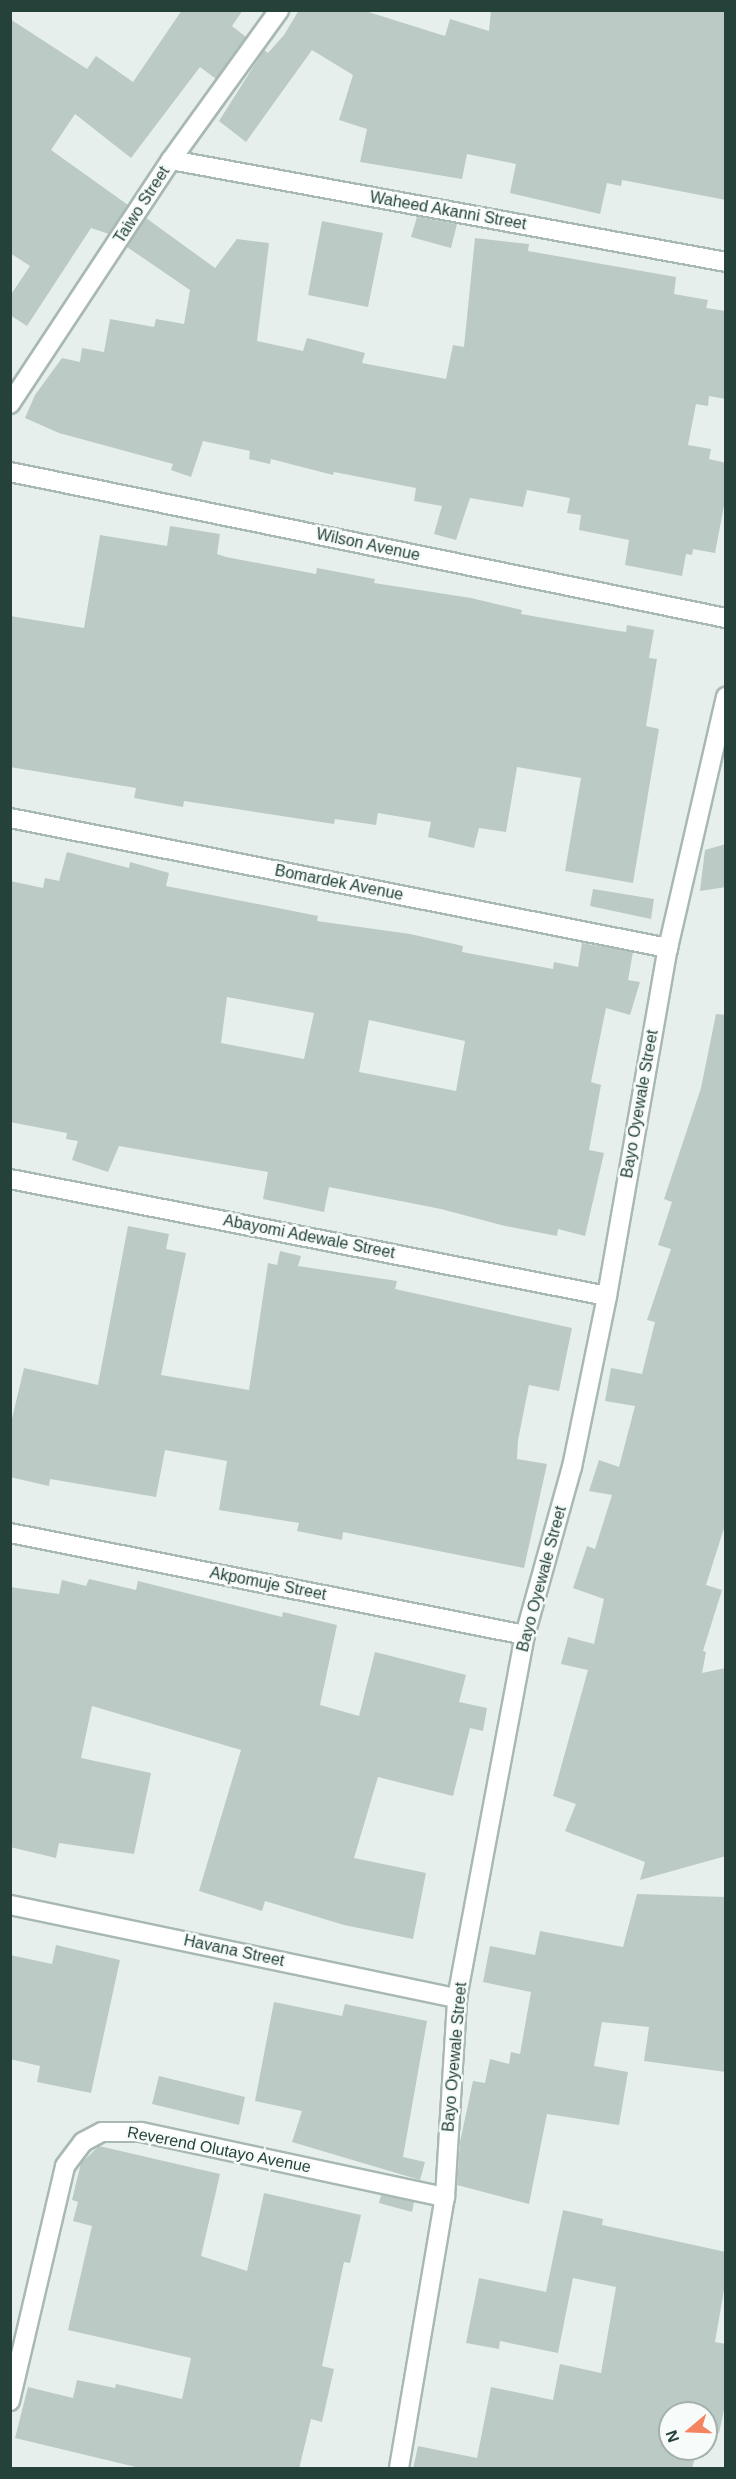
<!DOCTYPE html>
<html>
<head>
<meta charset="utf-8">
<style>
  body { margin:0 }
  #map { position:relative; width:736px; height:2479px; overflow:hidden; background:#e6efeb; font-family:Helvetica,sans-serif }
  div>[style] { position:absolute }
  .building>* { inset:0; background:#bbcac4 }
  .roads { filter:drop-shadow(2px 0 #a8b8b2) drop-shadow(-2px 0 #a8b8b2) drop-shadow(0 2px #a8b8b2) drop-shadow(0 -2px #a8b8b2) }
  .minor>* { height:18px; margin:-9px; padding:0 9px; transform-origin:9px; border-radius:9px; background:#fff }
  span { translate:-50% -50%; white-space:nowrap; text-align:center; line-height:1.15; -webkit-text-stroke:5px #f7fbf9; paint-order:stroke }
  .street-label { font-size:16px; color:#24423a }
  .frame { position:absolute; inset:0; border:12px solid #24423a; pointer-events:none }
  .north { position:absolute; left:658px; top:2401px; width:60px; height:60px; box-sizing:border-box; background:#f7fbf9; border:2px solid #a3b1ad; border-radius:50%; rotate:251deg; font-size:16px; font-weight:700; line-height:24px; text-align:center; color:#24423a }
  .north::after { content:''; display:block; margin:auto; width:21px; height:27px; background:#f4845f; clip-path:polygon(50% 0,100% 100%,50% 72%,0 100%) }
</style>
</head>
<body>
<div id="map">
  <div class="building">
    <i style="clip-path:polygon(182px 10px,243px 10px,232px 26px,246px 37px,216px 79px,200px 67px,131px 158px,75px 114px,51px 150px,128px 205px,109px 234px,91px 228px,27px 326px,10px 315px,10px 296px,30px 266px,10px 253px,10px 19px,87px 69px,96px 56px,133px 82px)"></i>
    <i style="clip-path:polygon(299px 10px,362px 10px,445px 36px,450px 19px,489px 31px,491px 10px,726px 10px,726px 200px,622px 180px,621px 186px,607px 183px,600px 214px,510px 193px,516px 164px,467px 154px,462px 179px,360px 162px,367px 129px,339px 120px,353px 75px,312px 50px,246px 142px,219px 121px,264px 50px,268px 53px,284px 35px)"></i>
    <i style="clip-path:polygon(417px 217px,457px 224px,451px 248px,411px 237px)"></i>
    <i style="clip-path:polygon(146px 218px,215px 268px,237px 239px,269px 243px,257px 341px,303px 351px,307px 338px,365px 353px,362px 363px,446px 379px,453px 345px,464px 347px,475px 238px,529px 244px,528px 251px,676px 277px,674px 294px,708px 300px,706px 308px,726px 311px,726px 399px,709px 396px,708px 406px,696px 404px,688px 445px,711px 449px,709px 459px,726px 463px,726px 495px,715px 553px,693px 549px,692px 555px,686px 554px,682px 576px,625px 565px,629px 540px,579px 530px,581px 515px,567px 513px,570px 498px,527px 490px,523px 507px,470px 498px,456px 540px,434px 534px,442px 506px,414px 501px,416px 488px,334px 472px,333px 475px,271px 459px,270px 464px,249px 459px,250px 451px,203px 441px,191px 477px,171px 470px,173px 464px,59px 433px,25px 418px,35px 395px,62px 358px,80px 362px,82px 348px,104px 352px,110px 319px,154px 327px,156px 319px,184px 324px,190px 290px,127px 247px)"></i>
    <i style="clip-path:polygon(322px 221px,383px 233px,368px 307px,308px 295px)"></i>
    <i style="clip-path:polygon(170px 526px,220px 534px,217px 554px,226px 557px,316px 574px,317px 568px,375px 579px,374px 583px,471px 598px,522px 610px,521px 614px,606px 629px,626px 632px,627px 625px,654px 630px,649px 658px,657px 659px,646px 726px,659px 729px,633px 883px,565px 871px,581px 778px,517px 767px,506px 832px,479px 828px,474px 848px,428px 837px,431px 822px,378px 813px,376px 825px,335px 819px,334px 824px,184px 801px,183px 807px,134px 798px,136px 788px,10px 767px,10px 616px,84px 628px,100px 535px,167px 546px)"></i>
    <i style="clip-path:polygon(726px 844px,726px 887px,700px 891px,705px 850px)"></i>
    <i style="clip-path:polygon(evenodd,67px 852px,129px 868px,130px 862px,169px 873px,166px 886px,318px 916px,317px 921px,410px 934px,463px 946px,462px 952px,553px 969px,554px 962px,578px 967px,582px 943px,633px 952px,628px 980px,640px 982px,630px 1015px,606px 1008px,591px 1082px,601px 1085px,589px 1150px,604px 1153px,585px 1236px,558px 1229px,557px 1236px,505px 1226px,441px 1209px,329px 1187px,324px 1212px,263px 1199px,268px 1172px,119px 1146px,108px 1172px,72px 1160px,78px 1141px,66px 1139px,67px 1133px,10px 1122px,10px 881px,43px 888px,45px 878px,59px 881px,67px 852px,227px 997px,314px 1013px,304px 1059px,221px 1043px,227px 997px,67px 852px,369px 1020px,465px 1041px,456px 1091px,359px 1072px,369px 1020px)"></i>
    <i style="clip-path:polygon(593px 889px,654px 899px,651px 919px,590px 906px)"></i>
    <i style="clip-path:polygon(716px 1014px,726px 1015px,726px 1522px,706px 1585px,722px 1590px,703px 1651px,706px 1652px,702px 1673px,726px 1668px,726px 1856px,640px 1880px,645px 1862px,565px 1831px,576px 1804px,553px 1796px,588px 1670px,561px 1664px,568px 1637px,594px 1644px,604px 1599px,573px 1588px,587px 1546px,595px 1549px,612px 1495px,589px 1491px,599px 1460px,619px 1467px,635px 1406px,605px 1401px,611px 1368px,642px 1374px,655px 1322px,647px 1320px,671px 1249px,658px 1245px,672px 1202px,664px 1199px,701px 1088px)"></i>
    <i style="clip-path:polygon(128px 1226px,169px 1234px,166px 1249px,186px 1253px,161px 1375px,249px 1390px,268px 1263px,277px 1265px,280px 1251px,301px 1256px,298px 1266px,397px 1281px,395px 1289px,572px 1328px,559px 1391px,529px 1385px,518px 1440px,517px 1459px,547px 1464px,524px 1568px,343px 1532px,342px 1540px,297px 1531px,299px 1523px,219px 1510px,227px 1461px,165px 1450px,156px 1497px,50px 1479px,49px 1486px,10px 1477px,10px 1427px,24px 1368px,98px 1385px)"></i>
    <i style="clip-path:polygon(89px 1579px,136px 1590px,138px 1581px,282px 1617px,283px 1612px,337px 1625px,320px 1705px,359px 1716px,375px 1652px,466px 1675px,459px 1702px,487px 1708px,483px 1731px,470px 1728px,453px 1796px,378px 1777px,354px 1858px,426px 1873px,413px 1939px,344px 1925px,265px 1901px,262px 1911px,199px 1891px,241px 1750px,92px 1706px,81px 1758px,151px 1773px,134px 1854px,59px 1843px,56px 1858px,10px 1847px,10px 1587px,59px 1594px,62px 1580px,86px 1586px)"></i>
    <i style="clip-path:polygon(637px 1894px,726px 1897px,726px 2072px,644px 2061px,649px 2027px,602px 2022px,594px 2066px,628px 2072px,619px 2125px,547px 2114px,529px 2204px,457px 2185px,460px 2142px,473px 2081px,485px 2083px,490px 2059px,509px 2064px,511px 2052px,520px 2054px,531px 1992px,483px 1982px,490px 1946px,535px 1955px,540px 1931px,623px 1947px)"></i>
    <i style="clip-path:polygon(56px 1945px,120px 1960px,91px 2093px,37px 2082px,40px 2066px,10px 2059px,10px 1955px,52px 1964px)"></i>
    <i style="clip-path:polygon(274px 2002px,342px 2016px,345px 2004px,427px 2021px,403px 2157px,425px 2162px,420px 2180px,292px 2142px,302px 2111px,255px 2101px)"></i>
    <i style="clip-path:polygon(159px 2076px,245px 2097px,239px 2125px,152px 2104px)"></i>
    <i style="clip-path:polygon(99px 2146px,220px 2174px,201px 2256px,247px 2271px,264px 2193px,361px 2215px,350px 2263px,344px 2262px,322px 2366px,334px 2369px,322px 2422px,311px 2419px,299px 2469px,144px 2469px,15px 2438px,28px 2387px,73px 2398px,77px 2380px,115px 2388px,116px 2384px,182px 2399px,191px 2358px,68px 2330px,92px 2226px,73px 2221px,78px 2202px,72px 2200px,81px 2163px)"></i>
    <i style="clip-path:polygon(381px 2195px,414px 2202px,412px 2212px,379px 2203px)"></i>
    <i style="clip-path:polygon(563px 2210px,603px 2219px,602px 2225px,726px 2252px,726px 2278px,715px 2342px,726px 2344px,726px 2401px,719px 2433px,706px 2430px,706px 2413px,670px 2413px,670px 2449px,697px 2449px,692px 2469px,413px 2469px,418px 2446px,477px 2458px,491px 2387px,553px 2400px,560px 2364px,601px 2373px,616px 2287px,573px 2278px,558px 2353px,500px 2341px,499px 2349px,466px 2343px,479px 2278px,546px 2292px)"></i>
  </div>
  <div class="roads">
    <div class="minor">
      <i style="left:171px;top:160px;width:564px;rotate:10.41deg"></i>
      <i style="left:10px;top:404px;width:292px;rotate:-56.6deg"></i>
      <i style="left:171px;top:160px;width:185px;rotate:-54.2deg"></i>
      <i style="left:10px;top:472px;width:731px;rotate:11.53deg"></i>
      <i style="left:10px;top:818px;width:671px;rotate:11.18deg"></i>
      <i style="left:10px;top:1179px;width:608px;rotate:11.09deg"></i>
      <i style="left:10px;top:1533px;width:525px;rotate:11.2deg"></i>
      <i style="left:10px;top:1905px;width:457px;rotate:11.8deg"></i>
      <i style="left:10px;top:2401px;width:241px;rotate:-76.8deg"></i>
      <i style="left:65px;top:2166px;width:30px;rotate:-53deg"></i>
      <i style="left:83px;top:2142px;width:21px;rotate:-28deg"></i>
      <i style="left:102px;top:2132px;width:39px"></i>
      <i style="left:141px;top:2132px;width:311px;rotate:12.1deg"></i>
      <i style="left:399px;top:2468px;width:275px;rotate:-80.4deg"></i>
      <i style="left:445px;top:2197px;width:199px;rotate:-86.5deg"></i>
      <i style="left:457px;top:1998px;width:369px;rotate:-79.4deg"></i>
      <i style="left:525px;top:1635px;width:174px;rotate:-74.4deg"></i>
      <i style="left:572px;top:1467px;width:175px;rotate:-78.4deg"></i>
      <i style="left:607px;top:1296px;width:353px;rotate:-80.1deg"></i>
      <i style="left:668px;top:948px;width:258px;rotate:-77deg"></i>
    </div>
  </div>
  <div class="street-label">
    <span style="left:142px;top:205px;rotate:-57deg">Taiwo Street</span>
    <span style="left:448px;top:211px;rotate:10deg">Waheed Akanni Street</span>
    <span style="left:368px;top:545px;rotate:12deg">Wilson Avenue</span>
    <span style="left:339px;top:883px;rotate:11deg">Bomardek Avenue</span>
    <span style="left:640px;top:1104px;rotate:-80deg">Bayo Oyewale Street</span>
    <span style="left:309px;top:1237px;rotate:11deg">Abayomi Adewale Street</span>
    <span style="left:542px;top:1579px;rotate:-75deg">Bayo Oyewale Street</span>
    <span style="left:268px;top:1584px;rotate:11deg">Akpomuje Street</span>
    <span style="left:234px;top:1951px;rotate:12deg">Havana Street</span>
    <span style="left:455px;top:2057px;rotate:-85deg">Bayo Oyewale Street</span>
    <span style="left:219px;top:2150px;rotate:11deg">Reverend Olutayo Avenue</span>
  </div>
  <div class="frame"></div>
  <div class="north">N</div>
</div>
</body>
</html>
